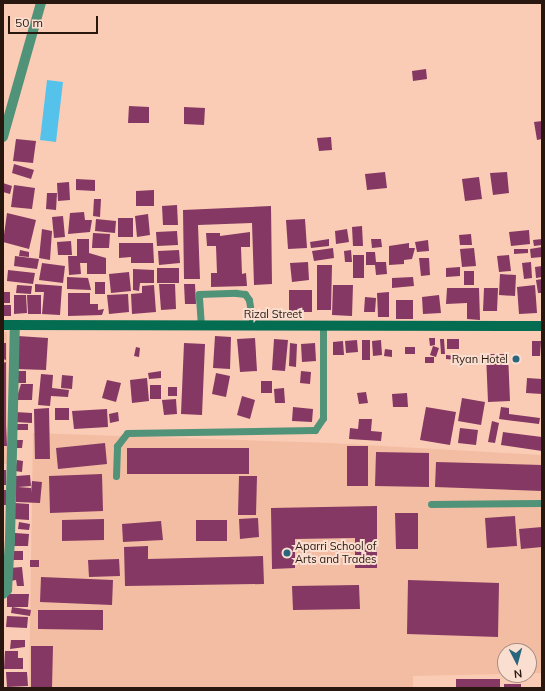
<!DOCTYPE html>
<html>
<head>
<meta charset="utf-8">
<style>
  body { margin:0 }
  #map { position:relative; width:545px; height:691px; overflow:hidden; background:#fbccb5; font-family:Mulish,sans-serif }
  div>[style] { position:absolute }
  .built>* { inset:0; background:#f3bda3 }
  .water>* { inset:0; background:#55c2ec }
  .building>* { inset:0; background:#843863 }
  .lane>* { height:7px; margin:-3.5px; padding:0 3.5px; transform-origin:3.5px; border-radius:3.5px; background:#509379 }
  .street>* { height:10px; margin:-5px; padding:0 5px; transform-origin:5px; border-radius:5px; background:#509379 }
  .secondary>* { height:10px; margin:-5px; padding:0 5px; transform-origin:5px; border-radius:5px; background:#046c50 }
  .dots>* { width:11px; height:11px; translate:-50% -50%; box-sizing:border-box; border:2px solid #faded0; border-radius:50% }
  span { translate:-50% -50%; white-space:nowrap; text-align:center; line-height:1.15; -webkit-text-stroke:4px #faded0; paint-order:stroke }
  .street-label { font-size:11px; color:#28170f }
  .poi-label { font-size:11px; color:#28170f }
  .right { translate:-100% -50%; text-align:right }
  .left { translate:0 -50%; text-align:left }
  .frame { position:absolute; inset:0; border:4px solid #28170f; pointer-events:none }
  .north { position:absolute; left:497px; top:643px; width:40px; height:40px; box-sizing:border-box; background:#faded0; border:1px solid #a68e83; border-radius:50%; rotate:174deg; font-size:11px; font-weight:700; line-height:16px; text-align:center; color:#28170f }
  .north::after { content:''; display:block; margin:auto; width:14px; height:18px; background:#29657d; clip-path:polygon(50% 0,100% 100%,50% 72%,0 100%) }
  .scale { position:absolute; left:8px; top:16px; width:90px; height:18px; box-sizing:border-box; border:2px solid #28170f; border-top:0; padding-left:5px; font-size:12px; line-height:14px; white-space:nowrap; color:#28170f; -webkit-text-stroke:3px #faded0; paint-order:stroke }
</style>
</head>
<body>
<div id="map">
  <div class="built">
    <i style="clip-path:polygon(3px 332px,7px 332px,7px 464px,3px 464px)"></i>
    <i style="clip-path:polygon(33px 433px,331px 443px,542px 455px,542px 673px,529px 673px,529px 651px,505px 651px,505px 674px,413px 676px,413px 688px,29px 688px)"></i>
  </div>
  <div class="water">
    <i style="clip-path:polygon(47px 80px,63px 82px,56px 142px,40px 140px)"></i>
  </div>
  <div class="building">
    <i style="clip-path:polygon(426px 69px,427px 79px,413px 81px,412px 71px)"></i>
    <i style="clip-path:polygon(129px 106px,149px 107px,149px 123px,128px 123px)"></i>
    <i style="clip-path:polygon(184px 107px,205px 108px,204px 125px,184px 124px)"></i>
    <i style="clip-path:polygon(542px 121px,542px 139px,537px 140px,534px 122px)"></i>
    <i style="clip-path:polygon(331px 137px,332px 150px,319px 151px,317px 138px)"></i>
    <i style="clip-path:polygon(16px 139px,36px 141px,33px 163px,13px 161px)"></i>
    <i style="clip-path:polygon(14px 164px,34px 170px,31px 179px,12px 173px)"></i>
    <i style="clip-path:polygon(385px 172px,387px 188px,367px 190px,365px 174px)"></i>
    <i style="clip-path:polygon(507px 172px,509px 193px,493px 195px,490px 173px)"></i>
    <i style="clip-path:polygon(479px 177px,482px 199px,465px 201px,462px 179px)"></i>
    <i style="clip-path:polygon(76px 179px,95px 180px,95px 191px,76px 190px)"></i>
    <i style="clip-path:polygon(69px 182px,70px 200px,58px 201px,57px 183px)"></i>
    <i style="clip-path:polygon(3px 183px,12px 186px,10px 194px,3px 192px)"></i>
    <i style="clip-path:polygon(14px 185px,35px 188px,32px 209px,11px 207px)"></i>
    <i style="clip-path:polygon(154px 190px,154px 206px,136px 206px,136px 191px)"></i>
    <i style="clip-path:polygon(47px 193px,57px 193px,56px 210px,46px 209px)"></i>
    <i style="clip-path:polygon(94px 199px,101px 199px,100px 217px,93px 216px)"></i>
    <i style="clip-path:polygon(177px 205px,178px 225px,163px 225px,162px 206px)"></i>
    <i style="clip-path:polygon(271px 206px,272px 284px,254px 285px,252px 223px,198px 225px,200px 279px,184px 279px,183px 210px)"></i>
    <i style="clip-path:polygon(84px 212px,85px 220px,92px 220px,90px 232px,68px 234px,70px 213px)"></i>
    <i style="clip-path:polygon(7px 213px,36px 220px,29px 249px,3px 242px)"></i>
    <i style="clip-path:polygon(148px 214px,150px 235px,137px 237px,135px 216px)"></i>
    <i style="clip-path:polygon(63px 216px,65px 237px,54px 238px,52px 217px)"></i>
    <i style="clip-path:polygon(118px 218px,133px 218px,133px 237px,118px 237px)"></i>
    <i style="clip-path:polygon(96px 219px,116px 221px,115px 233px,95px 231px)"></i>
    <i style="clip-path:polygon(305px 219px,307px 248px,288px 249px,286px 220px)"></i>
    <i style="clip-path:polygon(362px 226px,363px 246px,353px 246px,352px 227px)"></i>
    <i style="clip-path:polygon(42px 229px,52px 231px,50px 260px,39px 258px)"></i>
    <i style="clip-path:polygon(347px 229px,349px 242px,336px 244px,335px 231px)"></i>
    <i style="clip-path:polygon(529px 230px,530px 244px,511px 246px,509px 232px)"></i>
    <i style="clip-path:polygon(177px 231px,178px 245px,157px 246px,156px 232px)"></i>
    <i style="clip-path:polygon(250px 232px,250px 247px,241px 247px,242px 274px,246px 273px,247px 286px,211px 287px,211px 273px,217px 273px,216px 246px,207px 246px,206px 233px,220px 233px,220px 236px)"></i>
    <i style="clip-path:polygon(93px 233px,110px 234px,109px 248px,92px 248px)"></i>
    <i style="clip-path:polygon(471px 234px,472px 245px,460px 245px,459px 235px)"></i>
    <i style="clip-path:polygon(77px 239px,89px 239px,89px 253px,106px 258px,106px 274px,87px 274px,87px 263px,80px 263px,81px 274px,69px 275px,68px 256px,77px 256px)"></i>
    <i style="clip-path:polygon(329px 239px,329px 246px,311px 248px,310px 242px)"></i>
    <i style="clip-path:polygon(371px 239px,381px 239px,382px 247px,372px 248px)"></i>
    <i style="clip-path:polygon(542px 239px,542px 245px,534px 246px,533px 240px)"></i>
    <i style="clip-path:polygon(428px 240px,429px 251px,417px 252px,415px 242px)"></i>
    <i style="clip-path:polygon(71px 241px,72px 255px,58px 255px,57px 242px)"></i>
    <i style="clip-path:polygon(119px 243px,153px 243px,154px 263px,131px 263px,131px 257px,119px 258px)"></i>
    <i style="clip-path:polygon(409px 243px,409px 248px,415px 248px,412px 259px,404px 260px,404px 264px,389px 265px,389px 246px)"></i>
    <i style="clip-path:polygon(542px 247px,542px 257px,531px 258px,530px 249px)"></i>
    <i style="clip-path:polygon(333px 248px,334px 258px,314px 261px,312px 251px)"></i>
    <i style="clip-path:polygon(474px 248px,476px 266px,462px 267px,460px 249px)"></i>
    <i style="clip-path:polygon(514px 249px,528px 249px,528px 253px,514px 254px)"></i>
    <i style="clip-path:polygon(20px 250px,29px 252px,29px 257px,19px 256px)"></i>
    <i style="clip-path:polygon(179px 250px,180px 263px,159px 265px,158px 251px)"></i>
    <i style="clip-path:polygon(351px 250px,352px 262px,345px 262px,344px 251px)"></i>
    <i style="clip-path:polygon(366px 252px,375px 252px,376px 262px,386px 262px,387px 274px,376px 275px,375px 265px,366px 265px)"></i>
    <i style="clip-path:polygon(353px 255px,364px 255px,364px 278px,353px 278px)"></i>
    <i style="clip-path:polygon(509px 255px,511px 271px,499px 272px,497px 256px)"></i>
    <i style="clip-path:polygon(15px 256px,39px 259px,37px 269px,14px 266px)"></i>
    <i style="clip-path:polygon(419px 258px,429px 258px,430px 275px,421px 276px)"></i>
    <i style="clip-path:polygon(308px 262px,309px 280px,292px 282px,290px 263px)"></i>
    <i style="clip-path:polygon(531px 262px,532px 278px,524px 279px,522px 263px)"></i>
    <i style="clip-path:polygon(42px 263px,65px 266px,63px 283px,39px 280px)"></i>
    <i style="clip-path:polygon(317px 265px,332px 265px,331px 310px,317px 310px)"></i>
    <i style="clip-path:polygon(542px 266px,542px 277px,536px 278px,535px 267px)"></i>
    <i style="clip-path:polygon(460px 267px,460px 276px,446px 277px,446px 268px)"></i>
    <i style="clip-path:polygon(157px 268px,179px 268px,179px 283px,157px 283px)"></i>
    <i style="clip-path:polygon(133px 269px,154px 270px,154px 283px,140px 283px,139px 291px,133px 290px)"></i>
    <i style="clip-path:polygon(8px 270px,35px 273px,33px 284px,7px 281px)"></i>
    <i style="clip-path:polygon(464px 271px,474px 271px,474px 285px,464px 285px)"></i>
    <i style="clip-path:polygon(129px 272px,131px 291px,111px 293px,109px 274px)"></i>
    <i style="clip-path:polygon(500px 274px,516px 275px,515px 296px,499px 295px)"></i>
    <i style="clip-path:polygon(67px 277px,88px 278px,91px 290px,67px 289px)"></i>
    <i style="clip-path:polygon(413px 277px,414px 286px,392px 288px,392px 278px)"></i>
    <i style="clip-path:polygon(542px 279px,542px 293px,538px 293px,536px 280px)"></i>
    <i style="clip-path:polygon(95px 282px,105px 282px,105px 294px,95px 294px)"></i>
    <i style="clip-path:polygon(35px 284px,62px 286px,60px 315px,42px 314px,44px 292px,35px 292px)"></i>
    <i style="clip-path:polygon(159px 284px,175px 284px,176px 309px,161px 310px)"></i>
    <i style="clip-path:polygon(184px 284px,195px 284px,196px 304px,185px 304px)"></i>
    <i style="clip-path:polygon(17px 285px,32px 286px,31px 294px,16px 293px)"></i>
    <i style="clip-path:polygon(154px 285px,156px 312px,132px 314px,131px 294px,142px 293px,142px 286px)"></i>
    <i style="clip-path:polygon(333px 285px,353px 285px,352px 316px,332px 315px)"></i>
    <i style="clip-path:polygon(535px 285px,537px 313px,519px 314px,517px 287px)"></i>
    <i style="clip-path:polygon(447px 288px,479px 288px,480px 320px,467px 319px,467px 303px,446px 304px)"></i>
    <i style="clip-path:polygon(484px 288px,498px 288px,497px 311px,483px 311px)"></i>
    <i style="clip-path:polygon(289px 290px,312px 290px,312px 312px,289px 312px)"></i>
    <i style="clip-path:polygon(3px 292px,10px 292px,10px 303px,3px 303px)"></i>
    <i style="clip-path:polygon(389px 292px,389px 317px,378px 317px,377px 293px)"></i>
    <i style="clip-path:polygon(68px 293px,90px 293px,90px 304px,98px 304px,98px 310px,104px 309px,102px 315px,68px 316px)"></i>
    <i style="clip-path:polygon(128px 294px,129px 312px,109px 314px,107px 295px)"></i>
    <i style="clip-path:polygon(14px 295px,26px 295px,27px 313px,14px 314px)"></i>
    <i style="clip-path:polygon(27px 295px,41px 295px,41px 314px,28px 314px)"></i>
    <i style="clip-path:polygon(439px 295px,441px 313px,423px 314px,422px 297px)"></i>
    <i style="clip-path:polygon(365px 297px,376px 298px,375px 312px,364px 312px)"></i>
    <i style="clip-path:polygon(396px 300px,413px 300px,413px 319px,396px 319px)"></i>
    <i style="clip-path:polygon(3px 305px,11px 305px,11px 316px,3px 316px)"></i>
    <i style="clip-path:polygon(18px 336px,48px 338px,46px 370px,16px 369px)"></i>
    <i style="clip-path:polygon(215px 336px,231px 337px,230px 369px,213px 368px)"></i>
    <i style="clip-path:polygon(255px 338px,257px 371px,240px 372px,237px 339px)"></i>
    <i style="clip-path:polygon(429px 338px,435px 338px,435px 345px,430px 346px)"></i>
    <i style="clip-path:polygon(274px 339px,288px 340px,285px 371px,272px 370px)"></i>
    <i style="clip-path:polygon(440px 339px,444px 339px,445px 354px,441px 354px)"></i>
    <i style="clip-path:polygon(447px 339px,459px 339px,459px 349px,447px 349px)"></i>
    <i style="clip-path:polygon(357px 340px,358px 352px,346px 353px,345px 341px)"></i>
    <i style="clip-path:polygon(362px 340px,370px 340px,370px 360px,362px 360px)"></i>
    <i style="clip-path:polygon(381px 340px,382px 355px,373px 356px,372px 341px)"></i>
    <i style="clip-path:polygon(343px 341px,344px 355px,333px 355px,333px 342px)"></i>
    <i style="clip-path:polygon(532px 341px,541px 341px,540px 356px,532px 356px)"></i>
    <i style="clip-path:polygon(3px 343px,6px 343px,6px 360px,3px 359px)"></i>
    <i style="clip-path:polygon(184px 343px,205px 344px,202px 415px,181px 414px)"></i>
    <i style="clip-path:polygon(290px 343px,297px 344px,296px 367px,289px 366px)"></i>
    <i style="clip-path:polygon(315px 343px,316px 361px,302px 362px,301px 344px)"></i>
    <i style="clip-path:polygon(433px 346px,439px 348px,436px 357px,430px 355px)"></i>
    <i style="clip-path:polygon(136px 347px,140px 348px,139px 357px,134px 356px)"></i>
    <i style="clip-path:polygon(405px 347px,415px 347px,415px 354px,405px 354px)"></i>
    <i style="clip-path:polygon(385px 349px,392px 350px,392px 357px,384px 356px)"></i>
    <i style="clip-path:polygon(486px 354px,508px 354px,510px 401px,488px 402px)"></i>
    <i style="clip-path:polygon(446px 355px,457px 356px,456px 360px,446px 359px)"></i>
    <i style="clip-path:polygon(425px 357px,434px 357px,434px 363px,425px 363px)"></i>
    <i style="clip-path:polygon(6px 362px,6px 425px,7px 446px,3px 446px,3px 363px)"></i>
    <i style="clip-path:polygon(18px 371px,26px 371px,26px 383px,18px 383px)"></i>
    <i style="clip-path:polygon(161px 371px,161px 378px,149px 379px,148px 373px)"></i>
    <i style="clip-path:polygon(301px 371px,311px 372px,310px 384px,300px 383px)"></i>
    <i style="clip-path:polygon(216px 373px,230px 376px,226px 397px,212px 394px)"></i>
    <i style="clip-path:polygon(41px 374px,53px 375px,52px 388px,69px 390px,68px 397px,51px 396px,50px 406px,38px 405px)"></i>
    <i style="clip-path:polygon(62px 375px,73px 376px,72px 389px,61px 388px)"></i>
    <i style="clip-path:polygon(147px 378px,149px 401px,132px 403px,130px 380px)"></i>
    <i style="clip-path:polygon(527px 378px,542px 379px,542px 394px,526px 393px)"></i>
    <i style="clip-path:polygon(107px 380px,121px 383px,116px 402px,102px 398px)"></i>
    <i style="clip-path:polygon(261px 381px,272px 381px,272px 393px,261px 393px)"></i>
    <i style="clip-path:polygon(21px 384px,33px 384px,32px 400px,16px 400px)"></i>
    <i style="clip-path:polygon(150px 385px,161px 385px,161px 399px,150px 399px)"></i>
    <i style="clip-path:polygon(168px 387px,177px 387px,177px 396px,168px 396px)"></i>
    <i style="clip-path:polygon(284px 388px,285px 403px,275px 403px,274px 389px)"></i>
    <i style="clip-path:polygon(366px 392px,368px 403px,359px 404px,357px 393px)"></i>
    <i style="clip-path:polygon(407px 393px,408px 407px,393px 407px,392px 394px)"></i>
    <i style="clip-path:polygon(242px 396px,255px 400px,250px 419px,237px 415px)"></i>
    <i style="clip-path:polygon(462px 398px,485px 402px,481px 425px,458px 421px)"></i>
    <i style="clip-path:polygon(176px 399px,177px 414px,164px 415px,162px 400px)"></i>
    <i style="clip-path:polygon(293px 407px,313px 409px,312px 422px,292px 421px)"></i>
    <i style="clip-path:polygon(426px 407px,456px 412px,450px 445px,420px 440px)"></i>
    <i style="clip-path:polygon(501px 407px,509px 408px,509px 414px,540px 418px,539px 424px,499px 419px)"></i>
    <i style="clip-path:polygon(49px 408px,50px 459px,35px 459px,34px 409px)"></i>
    <i style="clip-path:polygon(55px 408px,69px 408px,69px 420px,55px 420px)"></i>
    <i style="clip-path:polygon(107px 409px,108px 427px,74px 429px,72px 411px)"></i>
    <i style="clip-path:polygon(15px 412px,32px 413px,32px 423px,15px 422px)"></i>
    <i style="clip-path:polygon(118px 412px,119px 421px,110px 423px,109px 414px)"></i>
    <i style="clip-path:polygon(359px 419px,372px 419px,371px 431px,382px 432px,381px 441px,349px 439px,350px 428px,358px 429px)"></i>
    <i style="clip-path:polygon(492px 421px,499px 423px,495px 443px,488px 442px)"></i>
    <i style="clip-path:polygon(16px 424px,28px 424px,28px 430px,16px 430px)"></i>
    <i style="clip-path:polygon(460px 428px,478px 430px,476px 445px,458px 443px)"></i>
    <i style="clip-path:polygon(503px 432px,542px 437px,542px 451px,501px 445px)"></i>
    <i style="clip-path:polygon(14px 440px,23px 440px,22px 448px,15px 448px)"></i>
    <i style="clip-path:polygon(105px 443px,107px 464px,58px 469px,56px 448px)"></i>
    <i style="clip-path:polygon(347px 446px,368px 446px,368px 486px,347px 486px)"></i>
    <i style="clip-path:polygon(127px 448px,249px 448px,249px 474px,127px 474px)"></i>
    <i style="clip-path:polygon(376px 452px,429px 453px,429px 487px,375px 486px)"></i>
    <i style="clip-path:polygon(17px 460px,23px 461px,22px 472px,15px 471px)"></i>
    <i style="clip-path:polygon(436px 462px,542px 465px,542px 491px,435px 487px)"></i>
    <i style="clip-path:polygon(3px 470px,6px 470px,6px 485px,3px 485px)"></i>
    <i style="clip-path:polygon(102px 474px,103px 511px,50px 513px,49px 476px)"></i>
    <i style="clip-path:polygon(30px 475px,31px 486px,18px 487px,31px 488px,31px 493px,32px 481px,42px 482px,40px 503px,16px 502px,16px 476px)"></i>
    <i style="clip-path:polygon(239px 476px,257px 476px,256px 515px,238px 515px)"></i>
    <i style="clip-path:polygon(3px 490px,6px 490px,8px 505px,3px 505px)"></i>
    <i style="clip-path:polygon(15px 503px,29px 504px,29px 520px,14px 519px)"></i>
    <i style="clip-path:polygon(377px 506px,377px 568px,355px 568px,355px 538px,295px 539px,295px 568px,272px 569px,271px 508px)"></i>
    <i style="clip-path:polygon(395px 513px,418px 513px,418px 549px,396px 549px)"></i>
    <i style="clip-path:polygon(515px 516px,517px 546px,487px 548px,485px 518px)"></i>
    <i style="clip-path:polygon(258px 518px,259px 537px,240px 539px,239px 519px)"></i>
    <i style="clip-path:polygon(104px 519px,104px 540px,62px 541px,62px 520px)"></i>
    <i style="clip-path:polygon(196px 520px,227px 520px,227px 541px,196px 541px)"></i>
    <i style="clip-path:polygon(161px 521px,163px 540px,123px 542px,122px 524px)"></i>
    <i style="clip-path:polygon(19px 522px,30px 524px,29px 530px,18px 529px)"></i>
    <i style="clip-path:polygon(542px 527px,542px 547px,521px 549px,519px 529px)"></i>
    <i style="clip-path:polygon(15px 533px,29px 534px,28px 546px,14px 546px)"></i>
    <i style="clip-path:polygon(148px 546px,148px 559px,263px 556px,264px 584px,125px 586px,124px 547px)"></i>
    <i style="clip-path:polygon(12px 551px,23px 551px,23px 560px,12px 560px)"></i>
    <i style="clip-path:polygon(119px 559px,120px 576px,89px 577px,88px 560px)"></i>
    <i style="clip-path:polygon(30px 560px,39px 560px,39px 567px,30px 567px)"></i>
    <i style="clip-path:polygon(22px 567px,24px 586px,17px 586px,16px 580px,10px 581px,9px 568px)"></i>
    <i style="clip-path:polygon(41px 577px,113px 580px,112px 605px,40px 602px)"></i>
    <i style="clip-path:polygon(408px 580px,499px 583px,498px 637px,407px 634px)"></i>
    <i style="clip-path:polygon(359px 585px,360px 609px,293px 610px,292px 586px)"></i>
    <i style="clip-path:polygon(7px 594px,29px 594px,28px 607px,7px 607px)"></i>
    <i style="clip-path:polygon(12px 607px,31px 610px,30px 616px,11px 613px)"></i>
    <i style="clip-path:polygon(38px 610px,103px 610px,103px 630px,38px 629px)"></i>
    <i style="clip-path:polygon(7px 616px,28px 617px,27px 628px,6px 627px)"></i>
    <i style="clip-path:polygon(11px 640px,25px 640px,25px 647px,10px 649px)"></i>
    <i style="clip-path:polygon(31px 646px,53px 646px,52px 688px,31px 688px)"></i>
    <i style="clip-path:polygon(5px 651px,18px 651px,18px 658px,23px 658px,23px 669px,4px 669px)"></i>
    <i style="clip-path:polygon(6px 672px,27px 672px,28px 686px,7px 687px)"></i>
    <i style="clip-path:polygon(456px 679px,500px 679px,500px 688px,456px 688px)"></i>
    <i style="clip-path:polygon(504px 684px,521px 684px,521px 688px,504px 688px)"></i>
  </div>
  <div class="lane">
    <i style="left:201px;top:326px;width:32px;rotate:-94deg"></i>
    <i style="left:199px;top:294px;width:37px;rotate:-2deg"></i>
    <i style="left:236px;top:293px;width:9px;rotate:6deg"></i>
    <i style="left:245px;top:294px;width:7px;rotate:56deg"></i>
    <i style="left:249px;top:300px;width:26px;rotate:81deg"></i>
    <i style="left:116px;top:476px;width:30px;rotate:-88deg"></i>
    <i style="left:117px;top:446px;width:16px;rotate:-52deg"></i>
    <i style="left:127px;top:433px;width:188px;rotate:-0.9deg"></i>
    <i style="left:315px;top:430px;width:14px;rotate:-56deg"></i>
    <i style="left:323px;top:418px;width:92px;rotate:-90deg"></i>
    <i style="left:431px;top:504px;width:111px;rotate:-0.5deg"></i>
  </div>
  <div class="street">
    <i style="left:3px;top:137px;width:139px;rotate:-74.2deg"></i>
    <i style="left:3px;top:594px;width:6px;rotate:-45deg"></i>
    <i style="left:7px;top:590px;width:51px;rotate:-86.6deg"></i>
    <i style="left:10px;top:539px;width:213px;rotate:-88.7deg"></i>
  </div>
  <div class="secondary">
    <i style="left:3px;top:325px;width:539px;rotate:0.11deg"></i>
  </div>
  <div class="dots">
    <i style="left:516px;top:359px;background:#29657d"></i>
    <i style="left:287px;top:553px;background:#29657d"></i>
  </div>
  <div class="street-label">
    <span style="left:273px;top:314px">Rizal Street</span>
  </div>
  <div class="poi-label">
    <span class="right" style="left:508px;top:359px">Ryan Hotel</span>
    <span class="left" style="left:295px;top:553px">Aparri School of<br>Arts and Trades</span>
  </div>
  <div class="frame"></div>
  <div class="north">N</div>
  <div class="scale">50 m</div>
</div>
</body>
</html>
